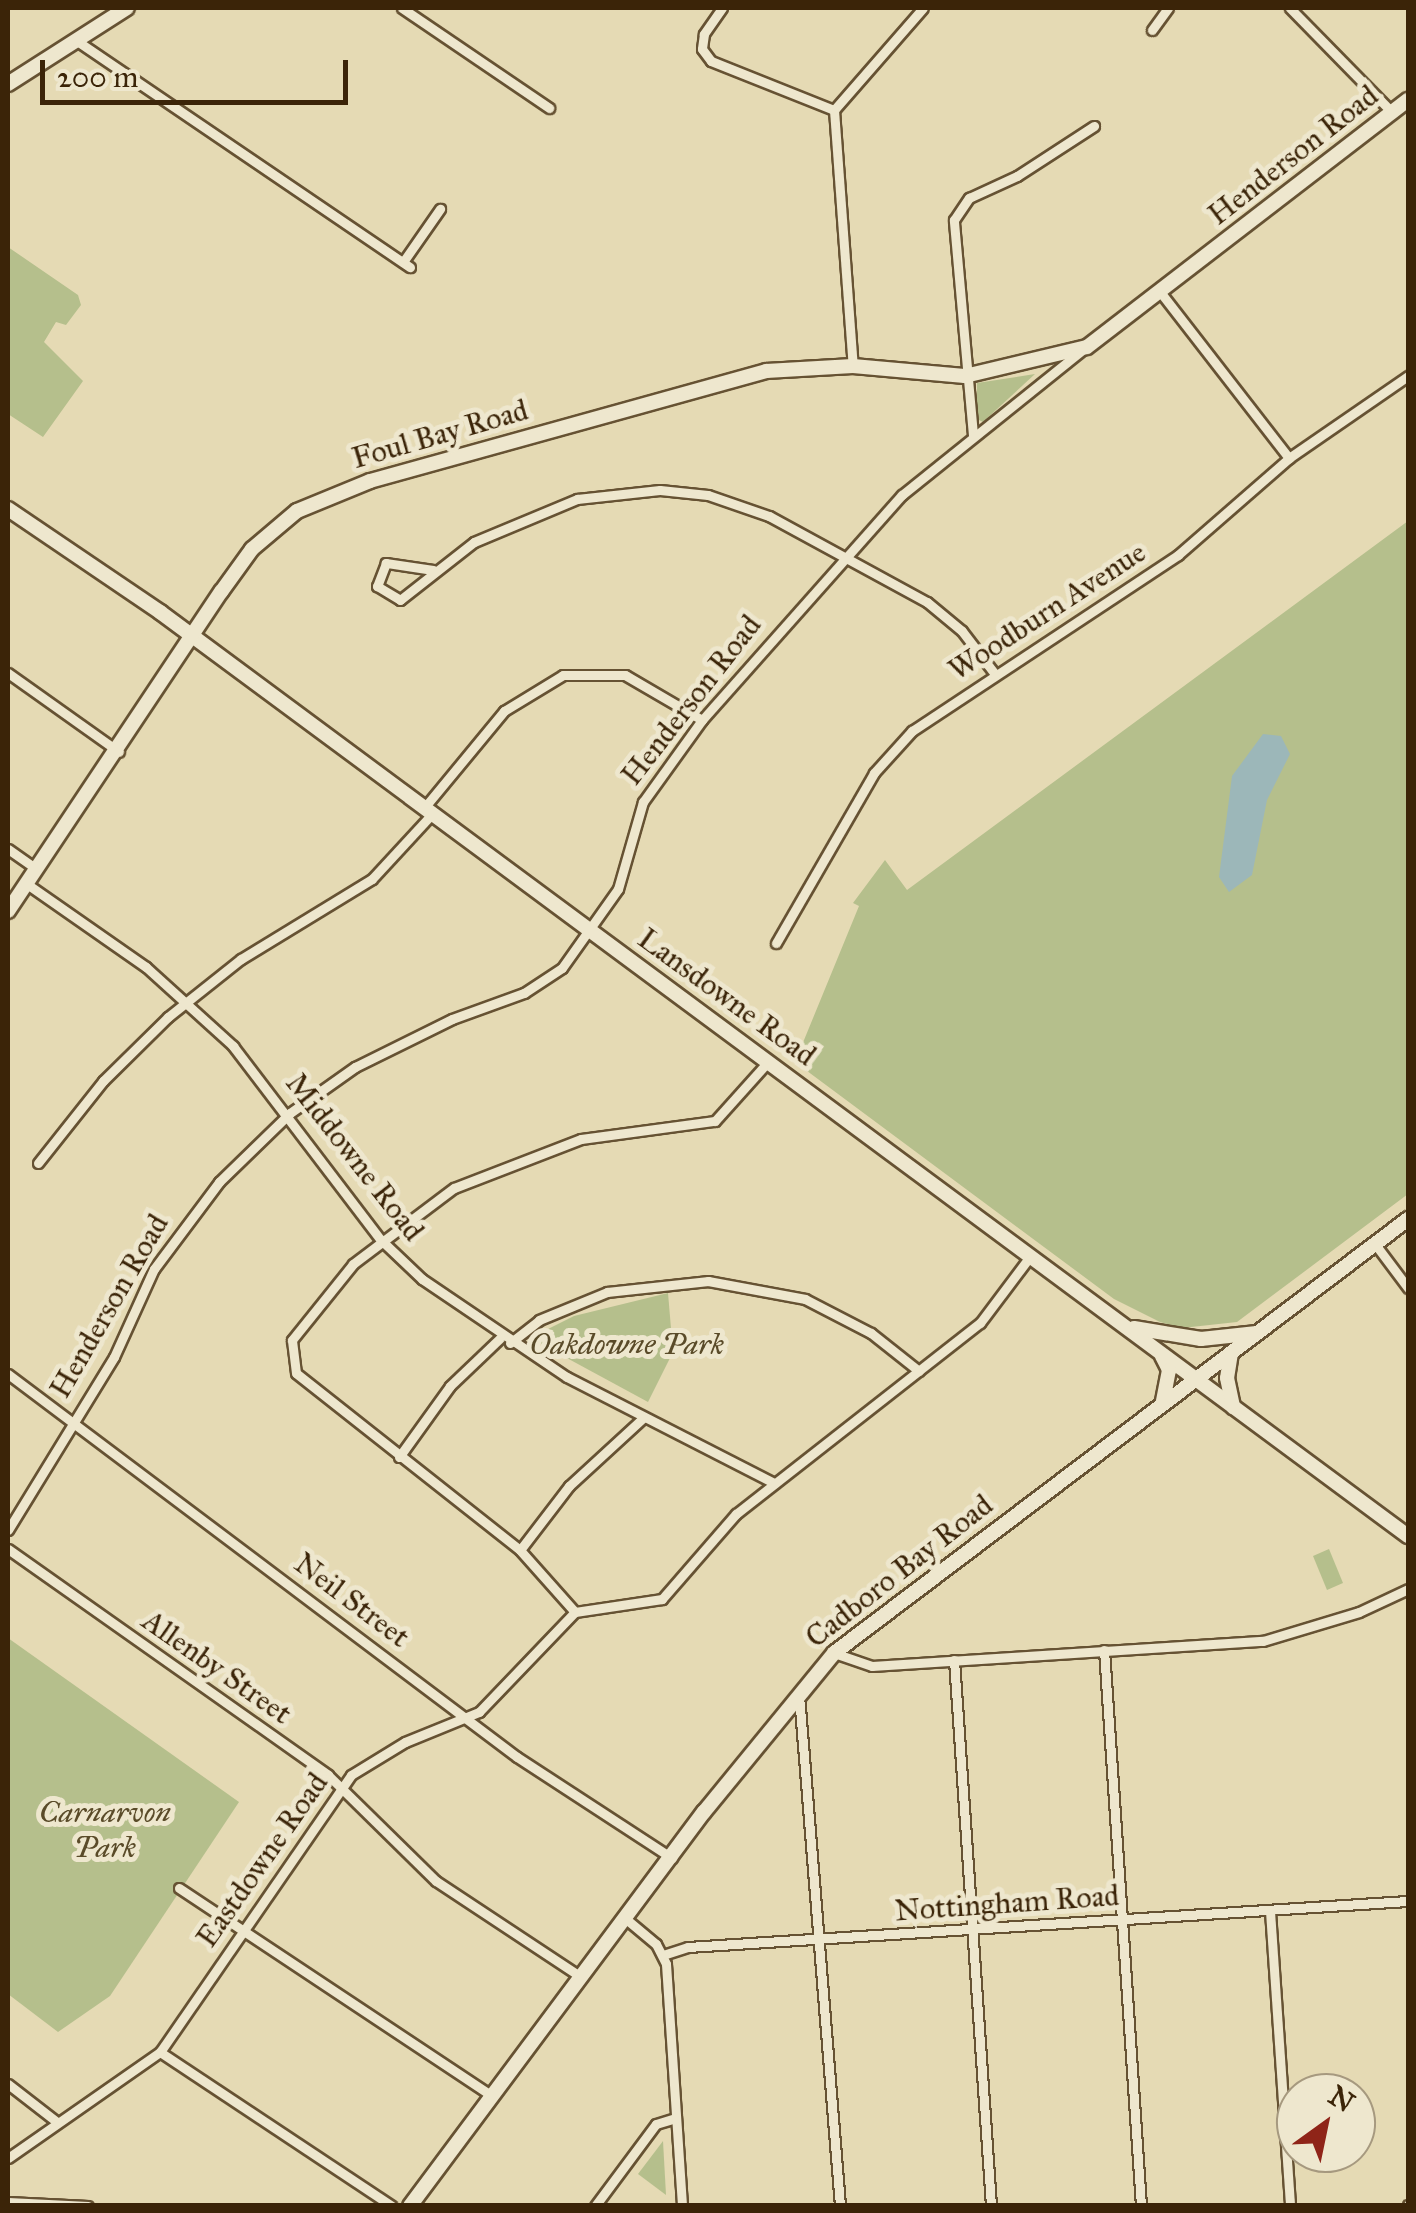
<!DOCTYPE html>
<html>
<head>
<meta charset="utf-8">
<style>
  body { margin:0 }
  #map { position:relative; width:1416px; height:2213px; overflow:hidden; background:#e5dab4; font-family:"IM FELL Great Primer",serif }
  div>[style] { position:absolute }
  .green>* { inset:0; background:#b5bf8c }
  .water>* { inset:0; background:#9cb7b9 }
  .roads { filter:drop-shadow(2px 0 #665233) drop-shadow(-2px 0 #665233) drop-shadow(0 2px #665233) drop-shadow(0 -2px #665233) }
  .street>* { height:9px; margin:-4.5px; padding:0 4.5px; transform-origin:4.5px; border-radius:4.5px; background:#eee7ce }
  .secondary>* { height:14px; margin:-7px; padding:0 7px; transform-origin:7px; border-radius:7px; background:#eee7ce }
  span { translate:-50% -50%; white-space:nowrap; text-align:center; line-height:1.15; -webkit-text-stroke:10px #eee7ce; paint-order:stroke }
  .street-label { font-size:30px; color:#3b2408 }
  .park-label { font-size:30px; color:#5a4b29; font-style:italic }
  .frame { position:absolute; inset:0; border:10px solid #3b2408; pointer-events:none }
  .north { position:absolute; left:1276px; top:2073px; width:100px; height:100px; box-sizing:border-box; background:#eee7ce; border:2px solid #a6997f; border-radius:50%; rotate:33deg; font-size:28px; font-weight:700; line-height:40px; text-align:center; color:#3b2408 }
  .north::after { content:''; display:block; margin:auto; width:35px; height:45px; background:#8f2418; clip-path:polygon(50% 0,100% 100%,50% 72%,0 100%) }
  .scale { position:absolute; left:40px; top:60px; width:308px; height:45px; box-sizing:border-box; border:5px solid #3b2408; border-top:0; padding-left:12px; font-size:30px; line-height:35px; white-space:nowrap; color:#3b2408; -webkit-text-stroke:8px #eee7ce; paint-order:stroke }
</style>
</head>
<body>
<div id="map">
  <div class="green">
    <i style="clip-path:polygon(8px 247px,78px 295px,81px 305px,66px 325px,56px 322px,44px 342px,83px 381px,43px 437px,8px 414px)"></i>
    <i style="clip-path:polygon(1035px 374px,983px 422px,977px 419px,977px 383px)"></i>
    <i style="clip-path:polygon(1408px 521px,1408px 1194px,1237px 1322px,1182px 1328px,1160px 1322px,1114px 1299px,795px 1062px,859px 906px,853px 903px,885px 860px,907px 890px)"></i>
    <i style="clip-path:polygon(668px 1293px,673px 1352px,648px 1402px,541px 1344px,542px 1332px,574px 1316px)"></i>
    <i style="clip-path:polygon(1329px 1549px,1343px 1583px,1327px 1590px,1313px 1556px)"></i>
    <i style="clip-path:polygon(8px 1638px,239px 1802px,110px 1996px,58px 2032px,8px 1994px)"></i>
    <i style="clip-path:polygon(663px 2141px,666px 2195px,638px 2174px)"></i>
  </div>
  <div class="water">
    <i style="clip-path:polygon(1263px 734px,1281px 736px,1290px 754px,1267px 800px,1252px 875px,1229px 892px,1219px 877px,1232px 776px)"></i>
  </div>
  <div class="roads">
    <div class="street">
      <i style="left:402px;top:8px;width:178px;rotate:34.2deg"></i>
      <i style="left:722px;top:8px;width:32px;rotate:125deg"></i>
      <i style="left:704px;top:34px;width:15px;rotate:98deg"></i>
      <i style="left:702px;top:49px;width:15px;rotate:53deg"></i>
      <i style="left:711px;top:61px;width:132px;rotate:21.7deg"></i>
      <i style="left:834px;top:110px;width:135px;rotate:-48.9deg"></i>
      <i style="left:1290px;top:8px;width:147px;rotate:45.6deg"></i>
      <i style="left:1152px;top:30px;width:27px;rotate:-54deg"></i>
      <i style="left:80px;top:43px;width:399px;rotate:34.2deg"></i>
      <i style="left:834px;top:110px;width:257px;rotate:85.8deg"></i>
      <i style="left:403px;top:262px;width:65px;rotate:-55.1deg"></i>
      <i style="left:1161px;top:293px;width:209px;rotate:52.2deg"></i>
      <i style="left:973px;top:435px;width:216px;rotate:-95.1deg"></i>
      <i style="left:954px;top:220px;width:27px;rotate:-56deg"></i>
      <i style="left:969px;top:198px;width:53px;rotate:-24.6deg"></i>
      <i style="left:1017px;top:176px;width:92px;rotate:-33deg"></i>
      <i style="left:433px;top:570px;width:48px;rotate:-171.5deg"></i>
      <i style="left:386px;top:563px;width:25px;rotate:111deg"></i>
      <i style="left:377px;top:586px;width:27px;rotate:31deg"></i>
      <i style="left:400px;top:600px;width:94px;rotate:-38.1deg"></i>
      <i style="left:474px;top:542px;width:112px;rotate:-22.7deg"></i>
      <i style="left:577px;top:499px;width:83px;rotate:-6.2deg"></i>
      <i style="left:660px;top:490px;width:48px;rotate:5.9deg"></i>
      <i style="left:708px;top:495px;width:65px;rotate:19deg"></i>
      <i style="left:769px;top:516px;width:180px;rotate:28.6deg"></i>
      <i style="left:927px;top:602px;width:45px;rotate:39.6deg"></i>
      <i style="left:962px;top:631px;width:54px;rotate:52.5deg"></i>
      <i style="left:8px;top:673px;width:136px;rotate:35.4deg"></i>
      <i style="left:424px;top:808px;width:126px;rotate:-50.5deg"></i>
      <i style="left:504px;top:711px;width:69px;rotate:-31.4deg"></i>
      <i style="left:563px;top:675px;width:62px"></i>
      <i style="left:625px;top:675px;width:89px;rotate:30.3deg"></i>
      <i style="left:8px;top:849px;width:35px;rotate:35deg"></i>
      <i style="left:27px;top:884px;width:145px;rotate:34.9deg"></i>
      <i style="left:146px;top:967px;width:118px;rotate:42.2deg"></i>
      <i style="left:233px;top:1046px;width:244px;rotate:52.7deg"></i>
      <i style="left:381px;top:1240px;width:57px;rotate:43.6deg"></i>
      <i style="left:422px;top:1279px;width:175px;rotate:34.1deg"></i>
      <i style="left:567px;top:1377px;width:233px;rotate:27.1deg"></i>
      <i style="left:776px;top:943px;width:196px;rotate:-60deg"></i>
      <i style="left:874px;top:773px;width:57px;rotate:-47.9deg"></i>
      <i style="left:912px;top:731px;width:319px;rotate:-33.5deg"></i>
      <i style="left:1178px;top:555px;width:147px;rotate:-41.1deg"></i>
      <i style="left:1289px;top:458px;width:145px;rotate:-34.6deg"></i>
      <i style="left:38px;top:1163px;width:105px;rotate:-51.6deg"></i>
      <i style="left:103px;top:1081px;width:91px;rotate:-44.6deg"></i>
      <i style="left:168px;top:1017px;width:93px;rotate:-38.5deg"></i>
      <i style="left:241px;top:959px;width:153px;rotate:-31.4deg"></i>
      <i style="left:372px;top:879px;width:88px;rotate:-47.3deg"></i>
      <i style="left:1375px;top:1244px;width:55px;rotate:53.1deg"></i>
      <i style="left:510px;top:1343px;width:37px;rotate:-38deg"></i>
      <i style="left:539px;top:1320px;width:74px;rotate:-22.4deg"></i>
      <i style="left:607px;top:1292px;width:102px;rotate:-6.2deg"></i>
      <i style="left:708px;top:1281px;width:99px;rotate:10.5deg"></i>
      <i style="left:805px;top:1299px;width:74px;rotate:27.3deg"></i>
      <i style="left:871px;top:1333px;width:61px;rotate:38.4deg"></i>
      <i style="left:8px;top:1374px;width:637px;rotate:36.96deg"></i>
      <i style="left:517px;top:1757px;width:185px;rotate:33.1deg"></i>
      <i style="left:399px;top:1457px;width:87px;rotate:-54.3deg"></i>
      <i style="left:450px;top:1386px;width:69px;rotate:-43.8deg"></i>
      <i style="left:8px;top:1530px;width:203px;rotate:-58.5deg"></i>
      <i style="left:114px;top:1357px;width:97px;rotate:-65.6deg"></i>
      <i style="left:154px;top:1269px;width:109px;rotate:-53.2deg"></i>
      <i style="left:219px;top:1182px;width:99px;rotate:-44.2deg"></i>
      <i style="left:290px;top:1113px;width:80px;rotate:-35.3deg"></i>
      <i style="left:355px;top:1067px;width:108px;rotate:-26.3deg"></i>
      <i style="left:452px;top:1019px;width:77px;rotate:-19.9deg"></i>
      <i style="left:524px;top:993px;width:45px;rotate:-33.3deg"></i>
      <i style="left:562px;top:968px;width:97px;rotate:-54.7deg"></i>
      <i style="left:618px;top:889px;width:91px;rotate:-74deg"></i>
      <i style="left:643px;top:802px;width:101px;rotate:-54.3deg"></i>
      <i style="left:702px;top:720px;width:301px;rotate:-48.4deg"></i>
      <i style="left:902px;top:495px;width:230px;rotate:-38.8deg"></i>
      <i style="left:8px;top:1549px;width:392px;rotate:35.2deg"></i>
      <i style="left:328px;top:1775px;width:151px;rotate:44.5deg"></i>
      <i style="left:436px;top:1881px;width:174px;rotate:33.5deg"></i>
      <i style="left:520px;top:1550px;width:81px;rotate:-52.6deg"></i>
      <i style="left:569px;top:1486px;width:102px;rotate:-42.6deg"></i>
      <i style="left:575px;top:1612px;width:83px;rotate:-131.6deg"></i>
      <i style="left:520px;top:1550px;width:285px;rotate:-141.7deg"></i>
      <i style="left:296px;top:1373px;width:33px;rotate:-97deg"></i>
      <i style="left:292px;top:1340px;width:97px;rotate:-51.2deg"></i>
      <i style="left:353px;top:1264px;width:126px;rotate:-37deg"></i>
      <i style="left:454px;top:1188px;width:136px;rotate:-21.1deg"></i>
      <i style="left:581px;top:1139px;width:135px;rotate:-7.7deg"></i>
      <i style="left:715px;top:1121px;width:79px;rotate:-48.1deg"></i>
      <i style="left:1104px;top:1650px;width:557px;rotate:86.19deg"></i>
      <i style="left:834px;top:1653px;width:40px;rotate:18.9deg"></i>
      <i style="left:872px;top:1666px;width:392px;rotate:-3.7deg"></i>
      <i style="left:1263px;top:1641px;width:100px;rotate:-16.8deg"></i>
      <i style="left:1359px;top:1612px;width:54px;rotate:-25.1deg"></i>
      <i style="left:954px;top:1660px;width:547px;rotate:86.12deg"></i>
      <i style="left:799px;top:1695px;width:513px;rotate:85.41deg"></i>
      <i style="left:179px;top:1888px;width:376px;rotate:33.6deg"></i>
      <i style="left:1270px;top:1911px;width:296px;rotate:86.1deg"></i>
      <i style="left:626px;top:1919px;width:39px;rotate:40deg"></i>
      <i style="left:656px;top:1944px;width:22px;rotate:63deg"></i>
      <i style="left:666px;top:1964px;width:243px;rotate:86.2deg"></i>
      <i style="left:663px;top:1955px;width:26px;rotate:-18deg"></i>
      <i style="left:688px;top:1947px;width:721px;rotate:-3.66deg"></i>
      <i style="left:160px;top:2052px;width:278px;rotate:33.6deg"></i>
      <i style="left:8px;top:2084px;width:62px;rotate:37.8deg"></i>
      <i style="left:8px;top:2158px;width:185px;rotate:-34.9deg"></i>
      <i style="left:160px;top:2052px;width:336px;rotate:-55.4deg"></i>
      <i style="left:351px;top:1775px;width:63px;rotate:-31.4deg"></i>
      <i style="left:405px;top:1742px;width:80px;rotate:-22.1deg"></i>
      <i style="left:479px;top:1712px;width:139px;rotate:-46.2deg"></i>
      <i style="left:575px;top:1612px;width:88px;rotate:-8.5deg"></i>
      <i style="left:662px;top:1599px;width:113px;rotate:-49deg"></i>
      <i style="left:736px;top:1514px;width:310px;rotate:-38.1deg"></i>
      <i style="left:980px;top:1323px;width:85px;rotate:-53.1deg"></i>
      <i style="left:8px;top:2202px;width:80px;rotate:2.9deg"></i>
      <i style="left:595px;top:2206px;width:102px;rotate:-53.4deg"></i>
      <i style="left:656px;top:2124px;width:21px;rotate:-17deg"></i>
      <i style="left:1408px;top:2206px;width:1px;rotate:-90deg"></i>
    </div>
    <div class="secondary">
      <i style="left:8px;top:84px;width:141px;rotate:-32.6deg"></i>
      <i style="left:8px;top:509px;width:184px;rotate:34.1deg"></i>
      <i style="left:160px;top:612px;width:1553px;rotate:36.52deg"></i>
      <i style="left:8px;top:911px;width:384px;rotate:-56.3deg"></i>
      <i style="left:221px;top:592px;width:53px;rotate:-54.2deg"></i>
      <i style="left:252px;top:549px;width:59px;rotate:-40.2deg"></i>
      <i style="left:297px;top:511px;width:79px;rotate:-22.3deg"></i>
      <i style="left:370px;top:481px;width:411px;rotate:-15.5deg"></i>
      <i style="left:766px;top:371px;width:87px;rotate:-3.3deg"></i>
      <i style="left:853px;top:366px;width:112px;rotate:5.1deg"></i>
      <i style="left:965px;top:376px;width:125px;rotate:-13.4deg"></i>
      <i style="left:1087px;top:347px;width:405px;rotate:-37.6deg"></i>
      <i style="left:1134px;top:1328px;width:68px;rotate:9.3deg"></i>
      <i style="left:1201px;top:1339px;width:56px;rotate:-6.1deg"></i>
      <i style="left:1231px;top:1353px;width:25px;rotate:99deg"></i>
      <i style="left:1227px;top:1378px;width:30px;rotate:78deg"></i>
      <i style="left:1162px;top:1356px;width:16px;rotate:63deg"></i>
      <i style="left:1169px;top:1370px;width:33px;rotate:101deg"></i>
      <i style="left:410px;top:2206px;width:492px;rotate:-53.3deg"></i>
      <i style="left:704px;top:1812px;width:205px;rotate:-50.7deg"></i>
      <i style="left:834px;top:1653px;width:720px;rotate:-37.09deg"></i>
    </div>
  </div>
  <div class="street-label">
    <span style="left:1293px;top:155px;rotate:-38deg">Henderson Road</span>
    <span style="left:440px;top:434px;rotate:-16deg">Foul Bay Road</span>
    <span style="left:1047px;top:611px;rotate:-33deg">Woodburn Avenue</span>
    <span style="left:691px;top:700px;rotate:-52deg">Henderson Road</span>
    <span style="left:727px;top:997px;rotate:36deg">Lansdowne Road</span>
    <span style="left:355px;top:1157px;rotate:52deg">Middowne Road</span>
    <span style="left:109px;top:1306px;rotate:-60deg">Henderson Road</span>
    <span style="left:899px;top:1571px;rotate:-38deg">Cadboro Bay Road</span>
    <span style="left:352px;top:1600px;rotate:37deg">Neil Street</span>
    <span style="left:217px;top:1667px;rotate:35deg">Allenby Street</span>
    <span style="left:262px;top:1860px;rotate:-55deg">Eastdowne Road</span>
    <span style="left:1007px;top:1903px;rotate:-4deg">Nottingham Road</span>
  </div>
  <div class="park-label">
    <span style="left:627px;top:1344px">Oakdowne Park</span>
    <span style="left:105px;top:1829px">Carnarvon<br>Park</span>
  </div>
  <div class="frame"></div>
  <div class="north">N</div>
  <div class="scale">200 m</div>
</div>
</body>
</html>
